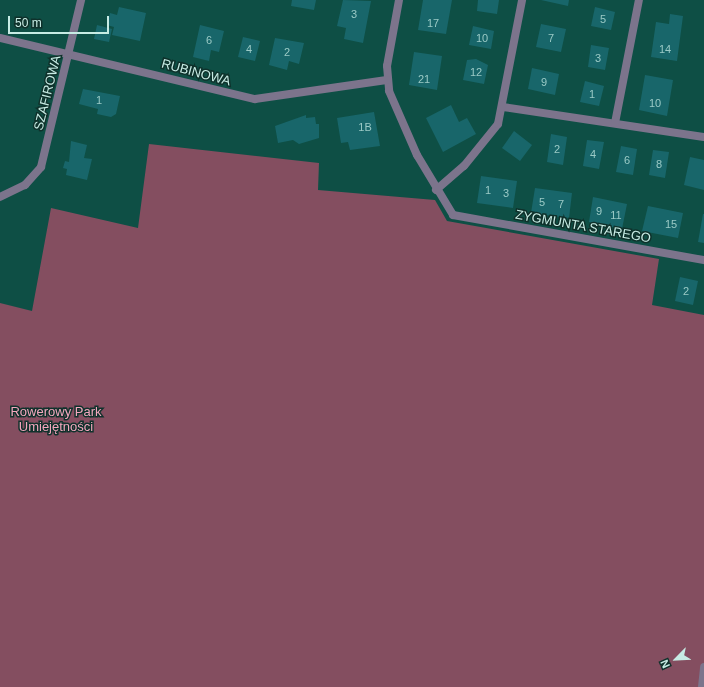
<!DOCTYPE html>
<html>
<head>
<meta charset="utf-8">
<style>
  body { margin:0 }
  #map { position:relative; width:704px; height:687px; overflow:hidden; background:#0e4f45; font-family:Helvetica,sans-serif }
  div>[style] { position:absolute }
  .green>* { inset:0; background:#844e60 }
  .building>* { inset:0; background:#18666a }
  .minor>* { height:8px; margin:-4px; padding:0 4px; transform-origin:4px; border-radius:4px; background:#7c748c }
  span { translate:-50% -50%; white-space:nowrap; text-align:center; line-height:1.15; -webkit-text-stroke:3px #0f312b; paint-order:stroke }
  .number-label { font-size:11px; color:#9bcac6 }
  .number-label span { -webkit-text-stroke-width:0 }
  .street-label { font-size:13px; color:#c7ece4 }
  .park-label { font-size:13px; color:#f4a7be }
  .north { position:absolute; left:656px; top:639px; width:40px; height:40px; -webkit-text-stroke:3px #0f312b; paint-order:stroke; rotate:246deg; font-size:11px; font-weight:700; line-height:16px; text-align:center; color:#c7ece4 }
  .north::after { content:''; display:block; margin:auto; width:14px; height:18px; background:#c7ece4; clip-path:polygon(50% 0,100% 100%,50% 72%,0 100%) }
  .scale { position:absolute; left:8px; top:16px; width:101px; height:18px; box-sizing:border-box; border:2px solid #c7ece4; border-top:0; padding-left:5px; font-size:12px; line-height:14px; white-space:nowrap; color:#c7ece4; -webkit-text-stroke:3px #0f312b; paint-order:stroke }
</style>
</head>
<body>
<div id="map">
  <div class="green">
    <i style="clip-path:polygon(149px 144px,319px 163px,318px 190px,435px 200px,447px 221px,659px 259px,652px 305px,704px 315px,704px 687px,0 687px,0 303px,32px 311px,51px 208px,138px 228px)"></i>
  </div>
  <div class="building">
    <i style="clip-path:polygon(292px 0,316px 0,314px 10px,291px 6px)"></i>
    <i style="clip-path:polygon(343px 0,371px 1px,363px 43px,344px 39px,346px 28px,337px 26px)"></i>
    <i style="clip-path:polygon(423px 0,452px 0,446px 34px,418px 30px)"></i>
    <i style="clip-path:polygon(478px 0,499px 0,497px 14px,477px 11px)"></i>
    <i style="clip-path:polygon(541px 0,569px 0,568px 6px)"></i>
    <i style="clip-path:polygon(119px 7px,146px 13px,140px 41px,112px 35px,114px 27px,107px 25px,110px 13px,117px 15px)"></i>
    <i style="clip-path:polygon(595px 7px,615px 12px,611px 30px,591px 26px)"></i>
    <i style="clip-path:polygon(670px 14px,683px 16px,677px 61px,651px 57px,656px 22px,669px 24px)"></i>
    <i style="clip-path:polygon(541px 24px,566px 29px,561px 52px,536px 47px)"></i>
    <i style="clip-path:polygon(97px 25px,112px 29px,109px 42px,94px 39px)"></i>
    <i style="clip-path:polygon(200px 25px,224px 31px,219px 52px,211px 50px,209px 61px,193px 57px)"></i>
    <i style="clip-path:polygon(473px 26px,494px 31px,491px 49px,469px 45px)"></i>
    <i style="clip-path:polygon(243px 37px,260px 41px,255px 61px,238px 57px)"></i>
    <i style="clip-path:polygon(275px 38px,304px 43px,299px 64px,289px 61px,287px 70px,269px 65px)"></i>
    <i style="clip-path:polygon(591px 45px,609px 48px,605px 70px,588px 67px)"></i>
    <i style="clip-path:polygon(414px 52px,442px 56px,437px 90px,409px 85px)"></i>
    <i style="clip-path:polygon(476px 59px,488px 65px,484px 84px,463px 80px,467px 60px)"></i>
    <i style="clip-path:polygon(532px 68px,559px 74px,555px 95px,528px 89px)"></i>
    <i style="clip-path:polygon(645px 75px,673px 80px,667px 116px,639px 110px)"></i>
    <i style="clip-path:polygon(585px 81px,604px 86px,599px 106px,580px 102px)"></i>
    <i style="clip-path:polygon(83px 89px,120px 96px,116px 114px,111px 117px,97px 114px,98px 109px,79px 104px)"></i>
    <i style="clip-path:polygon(451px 105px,459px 122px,467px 118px,476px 134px,443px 152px,426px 118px)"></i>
    <i style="clip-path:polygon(374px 112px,380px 146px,350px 150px,348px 142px,341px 143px,337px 118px)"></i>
    <i style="clip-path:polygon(306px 115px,306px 118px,315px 117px,316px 124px,319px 124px,319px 138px,299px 144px,293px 140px,278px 143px,275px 126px)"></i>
    <i style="clip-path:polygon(514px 131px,532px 145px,520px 161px,502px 148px)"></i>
    <i style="clip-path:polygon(551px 134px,567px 137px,563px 165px,547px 162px)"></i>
    <i style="clip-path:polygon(587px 140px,604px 142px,599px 169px,583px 166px)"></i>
    <i style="clip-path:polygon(71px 141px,87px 145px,84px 158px,92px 159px,87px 180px,66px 175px,67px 169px,63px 168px,65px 161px,69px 162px)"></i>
    <i style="clip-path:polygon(621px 146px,637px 149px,633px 175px,616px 172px)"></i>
    <i style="clip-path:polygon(653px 150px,669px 152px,665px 178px,649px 175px)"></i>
    <i style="clip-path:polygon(690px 157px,704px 160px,704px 190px,684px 185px)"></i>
    <i style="clip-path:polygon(481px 176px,517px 181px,513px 208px,477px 203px)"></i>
    <i style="clip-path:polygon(535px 188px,572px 193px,569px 218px,531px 213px)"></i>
    <i style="clip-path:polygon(593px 197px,627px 204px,622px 229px,589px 222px)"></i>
    <i style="clip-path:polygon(648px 206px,683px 213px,678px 238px,642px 231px)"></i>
    <i style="clip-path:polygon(703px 214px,704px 214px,704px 243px,698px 242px)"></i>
    <i style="clip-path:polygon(680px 277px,698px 281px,693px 305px,675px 301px)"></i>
  </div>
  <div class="minor">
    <i style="left:399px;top:0;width:67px;rotate:100.3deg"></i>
    <i style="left:387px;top:66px;width:25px;rotate:85deg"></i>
    <i style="left:389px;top:91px;width:70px;rotate:66.4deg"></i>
    <i style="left:417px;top:155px;width:70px;rotate:59deg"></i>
    <i style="left:453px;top:215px;width:255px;rotate:10.2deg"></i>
    <i style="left:0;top:38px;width:262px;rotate:13.5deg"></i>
    <i style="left:255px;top:99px;width:133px;rotate:-8.2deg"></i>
    <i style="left:503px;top:107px;width:203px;rotate:8.5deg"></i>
    <i style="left:615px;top:123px;width:125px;rotate:-79deg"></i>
    <i style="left:436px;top:190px;width:37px;rotate:-41deg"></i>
    <i style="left:464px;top:166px;width:54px;rotate:-51deg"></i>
    <i style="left:498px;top:124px;width:126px;rotate:-79deg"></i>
    <i style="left:0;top:197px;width:28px;rotate:-26deg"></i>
    <i style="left:25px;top:185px;width:24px;rotate:-48deg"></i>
    <i style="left:41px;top:167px;width:172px;rotate:-76.5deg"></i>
    <i style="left:702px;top:687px;width:20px;rotate:-84deg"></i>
  </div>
  <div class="number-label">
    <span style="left:354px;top:14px">3</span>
    <span style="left:603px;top:19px">5</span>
    <span style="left:433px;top:23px">17</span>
    <span style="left:482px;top:38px">10</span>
    <span style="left:551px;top:38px">7</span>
    <span style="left:209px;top:40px">6</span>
    <span style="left:249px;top:49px">4</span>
    <span style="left:665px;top:49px">14</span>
    <span style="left:287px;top:52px">2</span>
    <span style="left:598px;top:58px">3</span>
    <span style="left:476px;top:72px">12</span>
    <span style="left:424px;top:79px">21</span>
    <span style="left:544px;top:82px">9</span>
    <span style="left:592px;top:94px">1</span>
    <span style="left:99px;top:100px">1</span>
    <span style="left:655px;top:103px">10</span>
    <span style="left:365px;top:127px">1B</span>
    <span style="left:557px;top:149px">2</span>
    <span style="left:593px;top:154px">4</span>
    <span style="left:627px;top:160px">6</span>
    <span style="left:659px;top:164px">8</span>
    <span style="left:488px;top:190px">1</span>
    <span style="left:506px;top:193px">3</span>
    <span style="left:542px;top:202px">5</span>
    <span style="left:561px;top:204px">7</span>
    <span style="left:599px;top:211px">9</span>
    <span style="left:616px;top:215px">11</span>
    <span style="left:671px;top:224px">15</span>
    <span style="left:686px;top:291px">2</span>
  </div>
  <div class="street-label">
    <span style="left:196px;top:73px;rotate:15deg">RUBINOWA</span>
    <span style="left:48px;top:93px;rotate:-76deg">SZAFIROWA</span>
    <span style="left:583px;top:227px;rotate:10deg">ZYGMUNTA STAREGO</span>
  </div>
  <div class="park-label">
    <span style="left:56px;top:420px">Rowerowy Park<br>Umiejętności</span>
  </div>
  <div class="north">N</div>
  <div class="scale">50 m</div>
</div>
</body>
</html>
